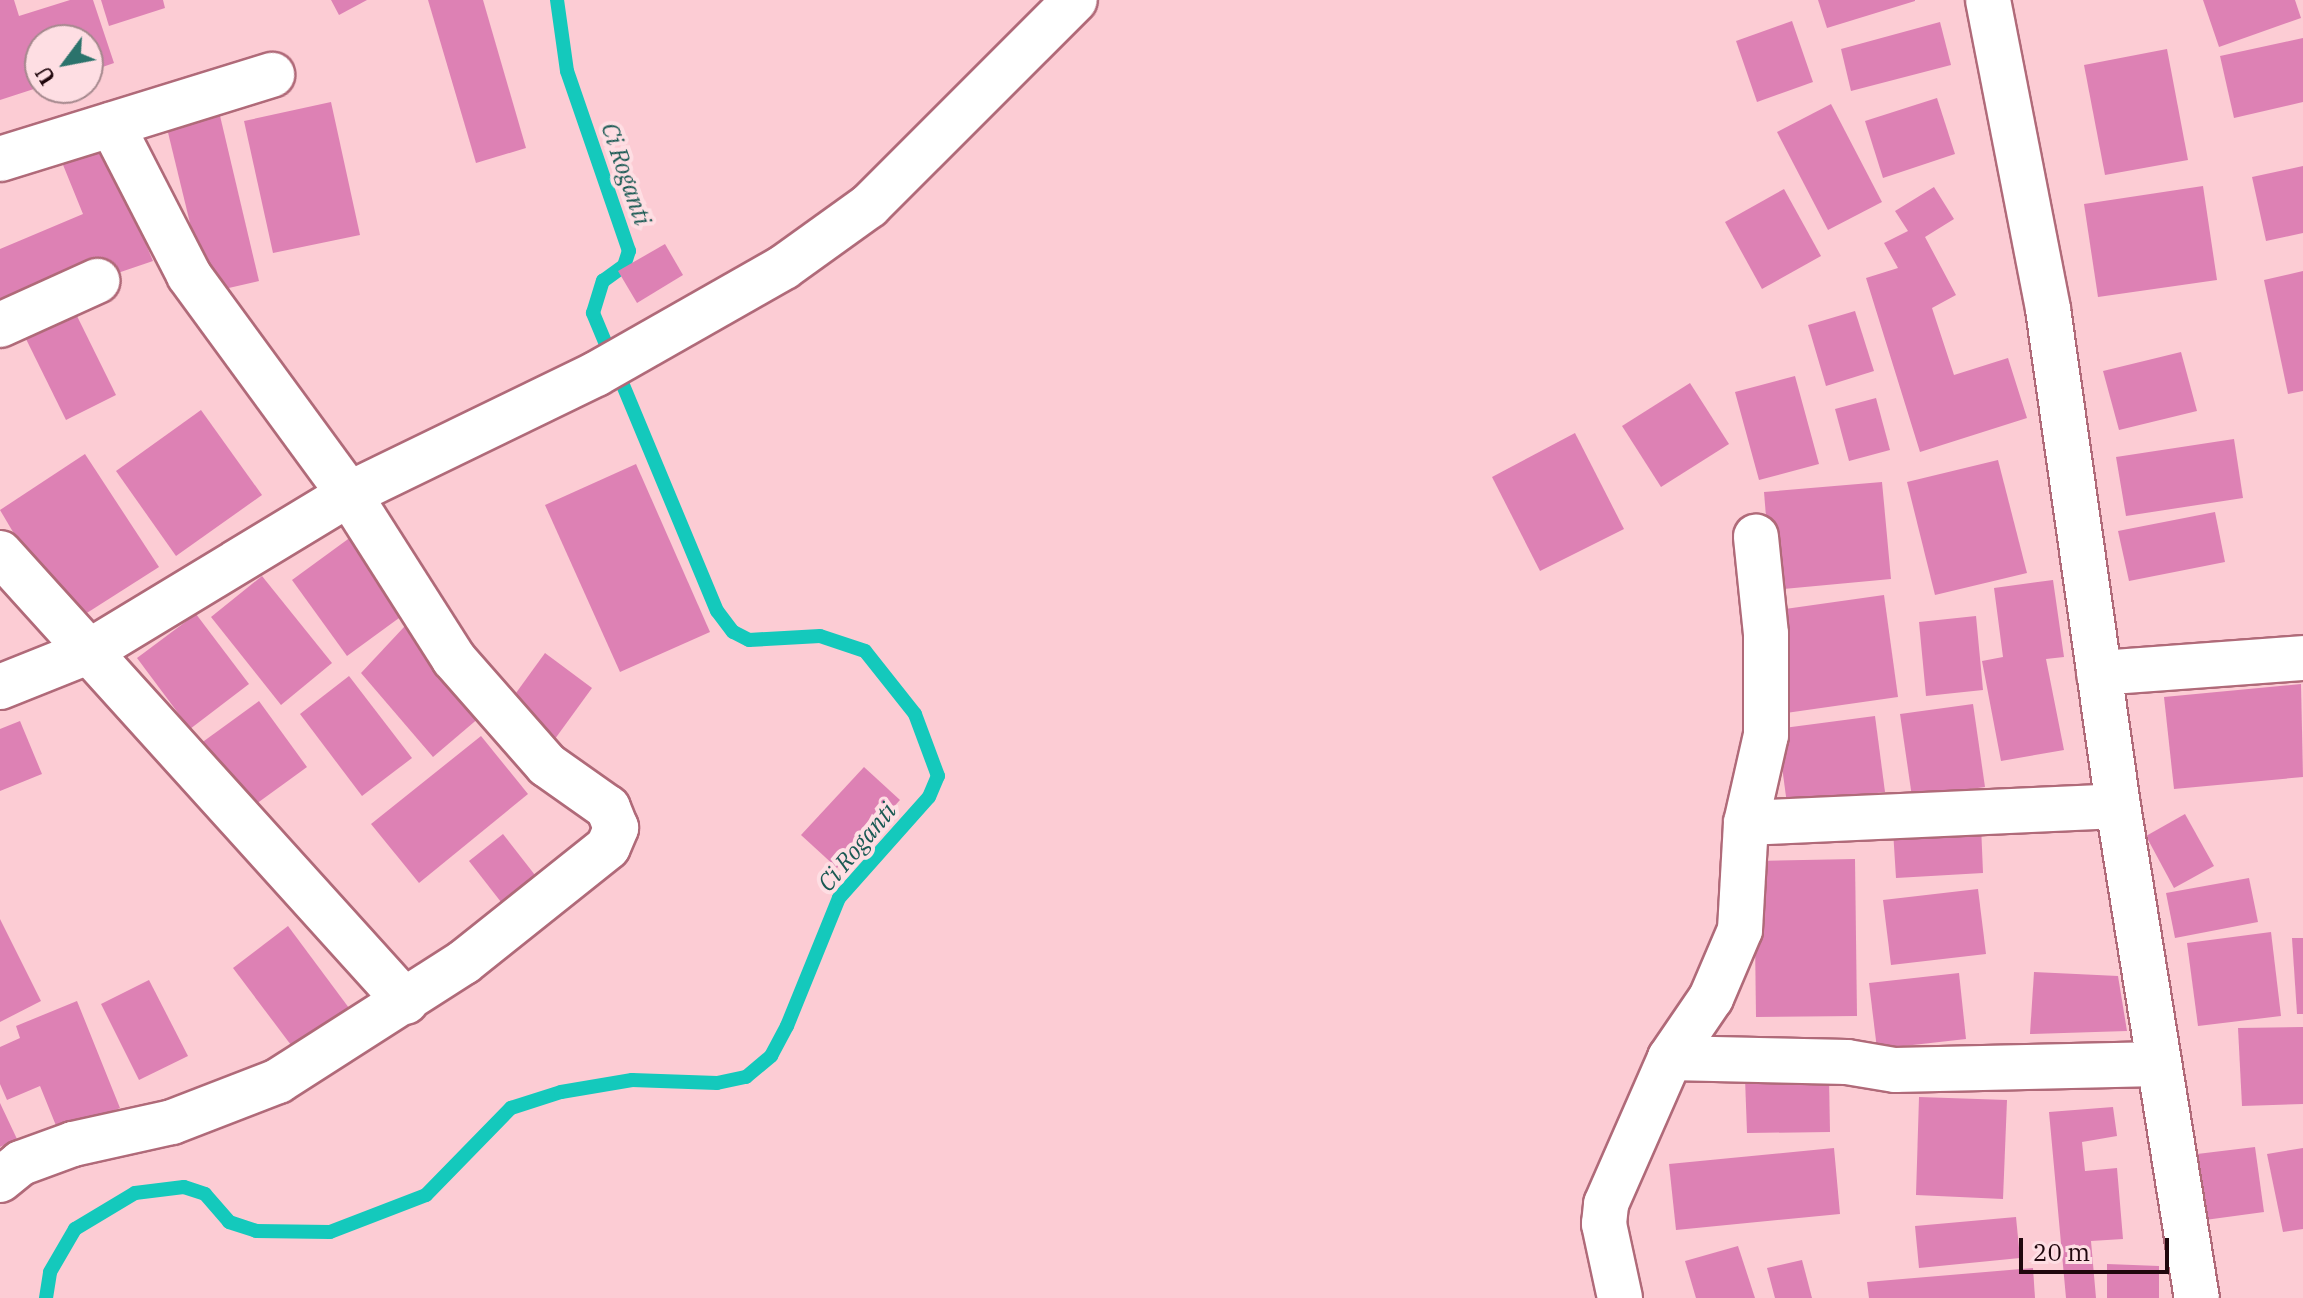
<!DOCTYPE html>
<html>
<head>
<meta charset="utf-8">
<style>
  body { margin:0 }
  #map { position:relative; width:2303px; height:1298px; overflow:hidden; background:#fcccd4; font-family:"IBM Plex Serif",serif }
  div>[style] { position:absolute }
  .stream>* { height:14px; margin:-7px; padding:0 7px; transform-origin:7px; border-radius:7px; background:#14c9bc }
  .building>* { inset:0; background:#dd81b4 }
  .roads { filter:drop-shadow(2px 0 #b06a79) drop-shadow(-2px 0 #b06a79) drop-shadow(0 2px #b06a79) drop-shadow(0 -2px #b06a79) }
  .minor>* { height:44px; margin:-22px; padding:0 22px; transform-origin:22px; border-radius:22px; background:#fff }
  span { translate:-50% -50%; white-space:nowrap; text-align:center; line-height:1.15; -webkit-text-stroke:8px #fedee3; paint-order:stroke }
  .water-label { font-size:24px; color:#195953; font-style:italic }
  .north { position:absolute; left:24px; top:24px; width:80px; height:80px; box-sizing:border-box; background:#fedee3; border:2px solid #a5888d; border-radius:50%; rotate:238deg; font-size:22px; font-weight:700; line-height:32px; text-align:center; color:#20070d }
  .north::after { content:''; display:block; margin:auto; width:28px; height:36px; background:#2b736c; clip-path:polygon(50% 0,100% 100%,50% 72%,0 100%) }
  .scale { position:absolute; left:2019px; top:1238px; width:150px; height:36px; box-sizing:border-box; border:4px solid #20070d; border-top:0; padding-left:10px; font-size:24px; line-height:28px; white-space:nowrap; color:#20070d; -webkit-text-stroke:6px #fedee3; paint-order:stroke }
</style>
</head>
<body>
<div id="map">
  <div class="stream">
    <i style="left:46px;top:1298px;width:26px;rotate:-81deg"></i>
    <i style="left:50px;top:1272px;width:50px;rotate:-59.8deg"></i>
    <i style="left:75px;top:1229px;width:70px;rotate:-31deg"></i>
    <i style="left:135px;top:1193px;width:49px;rotate:-7deg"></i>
    <i style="left:184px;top:1187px;width:22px;rotate:18deg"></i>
    <i style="left:205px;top:1194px;width:37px;rotate:49deg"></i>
    <i style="left:229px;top:1222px;width:28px;rotate:18deg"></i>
    <i style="left:256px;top:1231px;width:74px;rotate:0.8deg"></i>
    <i style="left:330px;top:1232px;width:103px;rotate:-21.1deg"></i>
    <i style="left:426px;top:1195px;width:122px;rotate:-45.7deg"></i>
    <i style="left:511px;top:1108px;width:52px;rotate:-17.7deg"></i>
    <i style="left:561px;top:1092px;width:72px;rotate:-9.6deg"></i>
    <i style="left:632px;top:1080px;width:85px;rotate:2deg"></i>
    <i style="left:717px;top:1083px;width:30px;rotate:-12deg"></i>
    <i style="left:746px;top:1077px;width:33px;rotate:-40deg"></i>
    <i style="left:771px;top:1056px;width:34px;rotate:-62deg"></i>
    <i style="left:787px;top:1026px;width:138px;rotate:-67.9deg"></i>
    <i style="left:839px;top:898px;width:135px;rotate:-48.3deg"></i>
    <i style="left:929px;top:797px;width:23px;rotate:-67deg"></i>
    <i style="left:938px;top:776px;width:66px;rotate:-110.4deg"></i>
    <i style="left:915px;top:714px;width:80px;rotate:-128.4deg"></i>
    <i style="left:865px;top:651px;width:47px;rotate:-161.6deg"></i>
    <i style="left:820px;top:636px;width:71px;rotate:176.8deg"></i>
    <i style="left:749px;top:640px;width:18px;rotate:-153deg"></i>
    <i style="left:733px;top:632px;width:26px;rotate:-127deg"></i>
    <i style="left:717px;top:611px;width:323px;rotate:-112.6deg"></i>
    <i style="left:593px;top:313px;width:34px;rotate:-73deg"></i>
    <i style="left:603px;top:281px;width:26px;rotate:-36deg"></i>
    <i style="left:624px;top:266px;width:16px;rotate:-72deg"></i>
    <i style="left:629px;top:251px;width:190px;rotate:-109deg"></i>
    <i style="left:567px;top:71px;width:72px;rotate:-98deg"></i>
  </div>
  <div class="building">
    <i style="clip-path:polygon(0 0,14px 0,19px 16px,70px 0,93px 0,114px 63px,88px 72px,88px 40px,40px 40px,40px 87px,0 100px)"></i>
    <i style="clip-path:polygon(101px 0,163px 0,165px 8px,109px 26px)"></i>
    <i style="clip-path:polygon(331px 0,367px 0,339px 15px)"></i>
    <i style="clip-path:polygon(428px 0,483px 0,526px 148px,476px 163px)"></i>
    <i style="clip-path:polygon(1818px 0,1915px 0,1915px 1px,1827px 28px)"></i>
    <i style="clip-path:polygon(2203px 0,2295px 0,2301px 18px,2219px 47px)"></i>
    <i style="clip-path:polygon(1792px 21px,1813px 82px,1757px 102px,1736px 41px)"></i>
    <i style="clip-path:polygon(1940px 22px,1951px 65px,1851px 91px,1841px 49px)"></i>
    <i style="clip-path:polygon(2303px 38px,2303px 102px,2234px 118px,2220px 56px)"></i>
    <i style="clip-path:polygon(2167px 49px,2188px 160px,2105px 175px,2084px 65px)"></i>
    <i style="clip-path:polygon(1937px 98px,1955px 154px,1883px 178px,1865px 121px)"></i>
    <i style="clip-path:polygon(331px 102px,360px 235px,273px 253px,244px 121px)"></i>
    <i style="clip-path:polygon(217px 103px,259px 281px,207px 293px,164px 116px)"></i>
    <i style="clip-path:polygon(1831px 104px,1882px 202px,1828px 230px,1777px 132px)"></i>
    <i style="clip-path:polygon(101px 138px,153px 261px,0 313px,0 249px,83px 214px,59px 155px)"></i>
    <i style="clip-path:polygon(2303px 166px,2303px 233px,2266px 241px,2252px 177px)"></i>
    <i style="clip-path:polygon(2203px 186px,2217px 280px,2098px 297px,2084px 204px)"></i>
    <i style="clip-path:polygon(1934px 187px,1954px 219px,1925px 237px,1956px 295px,1932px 308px,1954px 375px,2008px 358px,2027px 418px,1920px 452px,1866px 278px,1898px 268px,1884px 243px,1908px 231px,1895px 211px)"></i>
    <i style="clip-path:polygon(1784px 189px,1821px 256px,1762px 289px,1725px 222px)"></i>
    <i style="clip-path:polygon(665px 244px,683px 275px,637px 303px,618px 271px)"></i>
    <i style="clip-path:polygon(2303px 271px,2303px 391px,2288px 394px,2264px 280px)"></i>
    <i style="clip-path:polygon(1855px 311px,1874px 371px,1826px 386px,1808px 325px)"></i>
    <i style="clip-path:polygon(76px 314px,116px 395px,66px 420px,26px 339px)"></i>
    <i style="clip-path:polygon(2181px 352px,2197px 411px,2119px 430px,2103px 371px)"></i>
    <i style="clip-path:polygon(1795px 376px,1819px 464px,1759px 480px,1735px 392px)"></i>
    <i style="clip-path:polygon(1690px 383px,1729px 444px,1661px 487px,1622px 426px)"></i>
    <i style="clip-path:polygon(1876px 398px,1890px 450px,1849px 461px,1835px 409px)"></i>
    <i style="clip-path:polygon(201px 410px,262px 495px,176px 556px,116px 471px)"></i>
    <i style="clip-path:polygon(1575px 433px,1624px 529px,1540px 571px,1492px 477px)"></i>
    <i style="clip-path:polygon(2234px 439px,2243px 498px,2126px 516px,2116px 457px)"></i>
    <i style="clip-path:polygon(85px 454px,159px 567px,68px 625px,0 510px)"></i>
    <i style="clip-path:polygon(1998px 460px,2027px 573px,1935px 595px,1907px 482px)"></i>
    <i style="clip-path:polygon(636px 464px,710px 632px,620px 672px,545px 505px)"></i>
    <i style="clip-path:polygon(1882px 482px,1891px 579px,1772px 590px,1764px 492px)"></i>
    <i style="clip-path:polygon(2215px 512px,2225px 562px,2129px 581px,2118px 531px)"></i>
    <i style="clip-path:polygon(355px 534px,410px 610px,347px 656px,292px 580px)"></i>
    <i style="clip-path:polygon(262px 576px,332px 663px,281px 705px,211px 617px)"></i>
    <i style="clip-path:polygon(2053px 580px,2064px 657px,2046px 659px,2064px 750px,2001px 761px,1982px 661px,2003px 657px,1994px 588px)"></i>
    <i style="clip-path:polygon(1884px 595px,1898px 697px,1786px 713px,1771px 611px)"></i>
    <i style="clip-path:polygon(196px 614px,249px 684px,190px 729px,137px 658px)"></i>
    <i style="clip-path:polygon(1976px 616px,1983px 690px,1926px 696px,1919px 622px)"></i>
    <i style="clip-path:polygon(405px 626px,480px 717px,433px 757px,361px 673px)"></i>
    <i style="clip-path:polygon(545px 653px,592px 688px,552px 743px,505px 708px)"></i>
    <i style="clip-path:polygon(349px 676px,412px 758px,362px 796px,300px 714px)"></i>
    <i style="clip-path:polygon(2301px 684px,2303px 777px,2174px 789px,2164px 697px)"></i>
    <i style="clip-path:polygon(259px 701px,307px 767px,241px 815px,193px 749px)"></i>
    <i style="clip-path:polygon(1973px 704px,1985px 787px,1912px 797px,1900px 714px)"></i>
    <i style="clip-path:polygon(1875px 716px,1885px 792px,1787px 804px,1777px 729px)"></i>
    <i style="clip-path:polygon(20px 721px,42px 774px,0 791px,0 729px)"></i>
    <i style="clip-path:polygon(481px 736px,528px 794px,419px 883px,371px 824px)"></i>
    <i style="clip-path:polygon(864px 767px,900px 800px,837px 868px,801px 835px)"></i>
    <i style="clip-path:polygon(2185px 814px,2214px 866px,2174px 888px,2146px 836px)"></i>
    <i style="clip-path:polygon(1981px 825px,1983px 873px,1896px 878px,1893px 830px)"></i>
    <i style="clip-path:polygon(503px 834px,542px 884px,508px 911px,469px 861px)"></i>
    <i style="clip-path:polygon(1855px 859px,1857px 1016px,1756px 1017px,1754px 861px)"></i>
    <i style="clip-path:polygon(2249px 878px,2258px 922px,2175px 938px,2166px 893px)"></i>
    <i style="clip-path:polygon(1978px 889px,1986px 954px,1891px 965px,1883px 900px)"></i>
    <i style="clip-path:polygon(0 919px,41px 1001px,0 1022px)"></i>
    <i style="clip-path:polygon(288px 926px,349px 1008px,294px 1049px,233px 968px)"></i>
    <i style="clip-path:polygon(2271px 932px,2281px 1016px,2198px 1026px,2187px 943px)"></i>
    <i style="clip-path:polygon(2292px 938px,2303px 938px,2303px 1014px,2297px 1014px)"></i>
    <i style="clip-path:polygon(2034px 972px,2118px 976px,2127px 1031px,2030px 1034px)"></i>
    <i style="clip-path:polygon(1959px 973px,1966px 1039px,1877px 1049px,1869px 983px)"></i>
    <i style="clip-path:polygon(149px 980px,188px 1056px,139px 1080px,101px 1004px)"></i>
    <i style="clip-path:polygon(77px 1001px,120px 1108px,59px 1133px,40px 1086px,7px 1100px,0 1084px,0 1047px,20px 1038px,16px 1026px)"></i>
    <i style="clip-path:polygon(2303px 1027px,2303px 1104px,2242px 1106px,2238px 1028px)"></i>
    <i style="clip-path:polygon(1829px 1077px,1830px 1132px,1747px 1133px,1745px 1078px)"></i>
    <i style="clip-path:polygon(1919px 1097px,2007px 1100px,2003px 1199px,1916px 1195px)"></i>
    <i style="clip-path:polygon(0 1103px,17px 1139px,0 1147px)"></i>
    <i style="clip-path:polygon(2113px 1107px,2117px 1136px,2082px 1142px,2085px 1171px,2117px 1168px,2123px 1239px,2091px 1241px,2096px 1298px,2066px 1298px,2049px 1112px)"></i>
    <i style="clip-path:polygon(2255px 1147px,2264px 1212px,2205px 1220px,2197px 1154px)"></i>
    <i style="clip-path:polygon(1834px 1148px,1840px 1214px,1676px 1230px,1669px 1164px)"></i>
    <i style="clip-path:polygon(2303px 1148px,2303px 1229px,2283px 1232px,2267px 1154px)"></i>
    <i style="clip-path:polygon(2016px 1217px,2020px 1258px,1919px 1268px,1915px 1226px)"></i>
    <i style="clip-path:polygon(1738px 1246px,1755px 1298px,1696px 1298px,1685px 1261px)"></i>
    <i style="clip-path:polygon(1802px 1260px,1812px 1298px,1775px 1298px,1767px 1268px)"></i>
    <i style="clip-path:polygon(2107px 1264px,2159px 1266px,2159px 1298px,2107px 1298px)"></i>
    <i style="clip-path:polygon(2033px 1268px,2035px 1298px,1869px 1298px,1867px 1282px)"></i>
  </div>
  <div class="roads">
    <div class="minor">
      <i style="left:1988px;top:0;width:315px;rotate:79deg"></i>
      <i style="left:2048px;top:309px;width:502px;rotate:81.98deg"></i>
      <i style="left:2118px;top:806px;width:498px;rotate:80.9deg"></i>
      <i style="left:0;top:159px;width:285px;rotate:-17.2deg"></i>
      <i style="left:0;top:325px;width:107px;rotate:-24.4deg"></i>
      <i style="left:0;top:553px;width:605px;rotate:47.88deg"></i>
      <i style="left:2099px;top:673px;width:205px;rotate:-4.2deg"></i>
      <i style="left:0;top:687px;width:97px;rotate:-21.8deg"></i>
      <i style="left:90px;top:651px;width:303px;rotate:-31.2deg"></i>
      <i style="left:349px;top:494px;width:275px;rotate:-25.9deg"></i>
      <i style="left:596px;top:374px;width:216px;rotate:-29.6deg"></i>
      <i style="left:784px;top:267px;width:105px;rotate:-35.7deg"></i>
      <i style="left:869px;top:206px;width:291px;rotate:-45deg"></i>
      <i style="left:1746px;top:823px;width:372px;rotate:-2.6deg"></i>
      <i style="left:1670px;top:1058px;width:177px;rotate:1.3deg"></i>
      <i style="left:1847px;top:1062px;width:49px;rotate:9.5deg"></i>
      <i style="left:1895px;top:1070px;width:264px;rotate:-1.3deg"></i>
      <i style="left:0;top:1180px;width:27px;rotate:-39deg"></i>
      <i style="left:21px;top:1163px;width:55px;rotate:-20.1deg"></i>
      <i style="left:73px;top:1144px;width:101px;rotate:-12.5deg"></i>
      <i style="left:172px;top:1122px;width:114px;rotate:-21.1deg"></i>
      <i style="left:278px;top:1081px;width:221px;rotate:-32.6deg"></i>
      <i style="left:464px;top:962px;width:184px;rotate:-38.6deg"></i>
      <i style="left:608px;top:847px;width:21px;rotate:-67deg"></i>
      <i style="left:616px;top:828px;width:22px;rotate:-112deg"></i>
      <i style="left:608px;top:808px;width:75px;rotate:-144.8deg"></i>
      <i style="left:547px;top:765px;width:141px;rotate:-131.3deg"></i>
      <i style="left:454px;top:659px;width:196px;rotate:-122.5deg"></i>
      <i style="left:349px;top:494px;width:271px;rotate:-126.2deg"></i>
      <i style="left:189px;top:275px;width:169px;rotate:-117.2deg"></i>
      <i style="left:1620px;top:1298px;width:76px;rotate:-102.2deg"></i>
      <i style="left:1604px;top:1224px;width:20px;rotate:-84deg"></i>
      <i style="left:1606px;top:1204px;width:159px;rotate:-66.3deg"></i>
      <i style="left:1670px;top:1058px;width:73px;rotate:-55.7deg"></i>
      <i style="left:1711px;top:998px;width:74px;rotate:-66.9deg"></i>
      <i style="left:1740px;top:930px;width:107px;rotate:-86.8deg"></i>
      <i style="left:1746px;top:823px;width:90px;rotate:-77.2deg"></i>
      <i style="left:1766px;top:735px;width:101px;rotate:-90deg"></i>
      <i style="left:1766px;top:634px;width:98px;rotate:-95.9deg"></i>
    </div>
  </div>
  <div class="water-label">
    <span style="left:626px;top:174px;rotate:71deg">Ci Roganti</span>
    <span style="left:857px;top:847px;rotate:-50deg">Ci Roganti</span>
  </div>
  <div class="north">U</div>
  <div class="scale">20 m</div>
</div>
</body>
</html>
